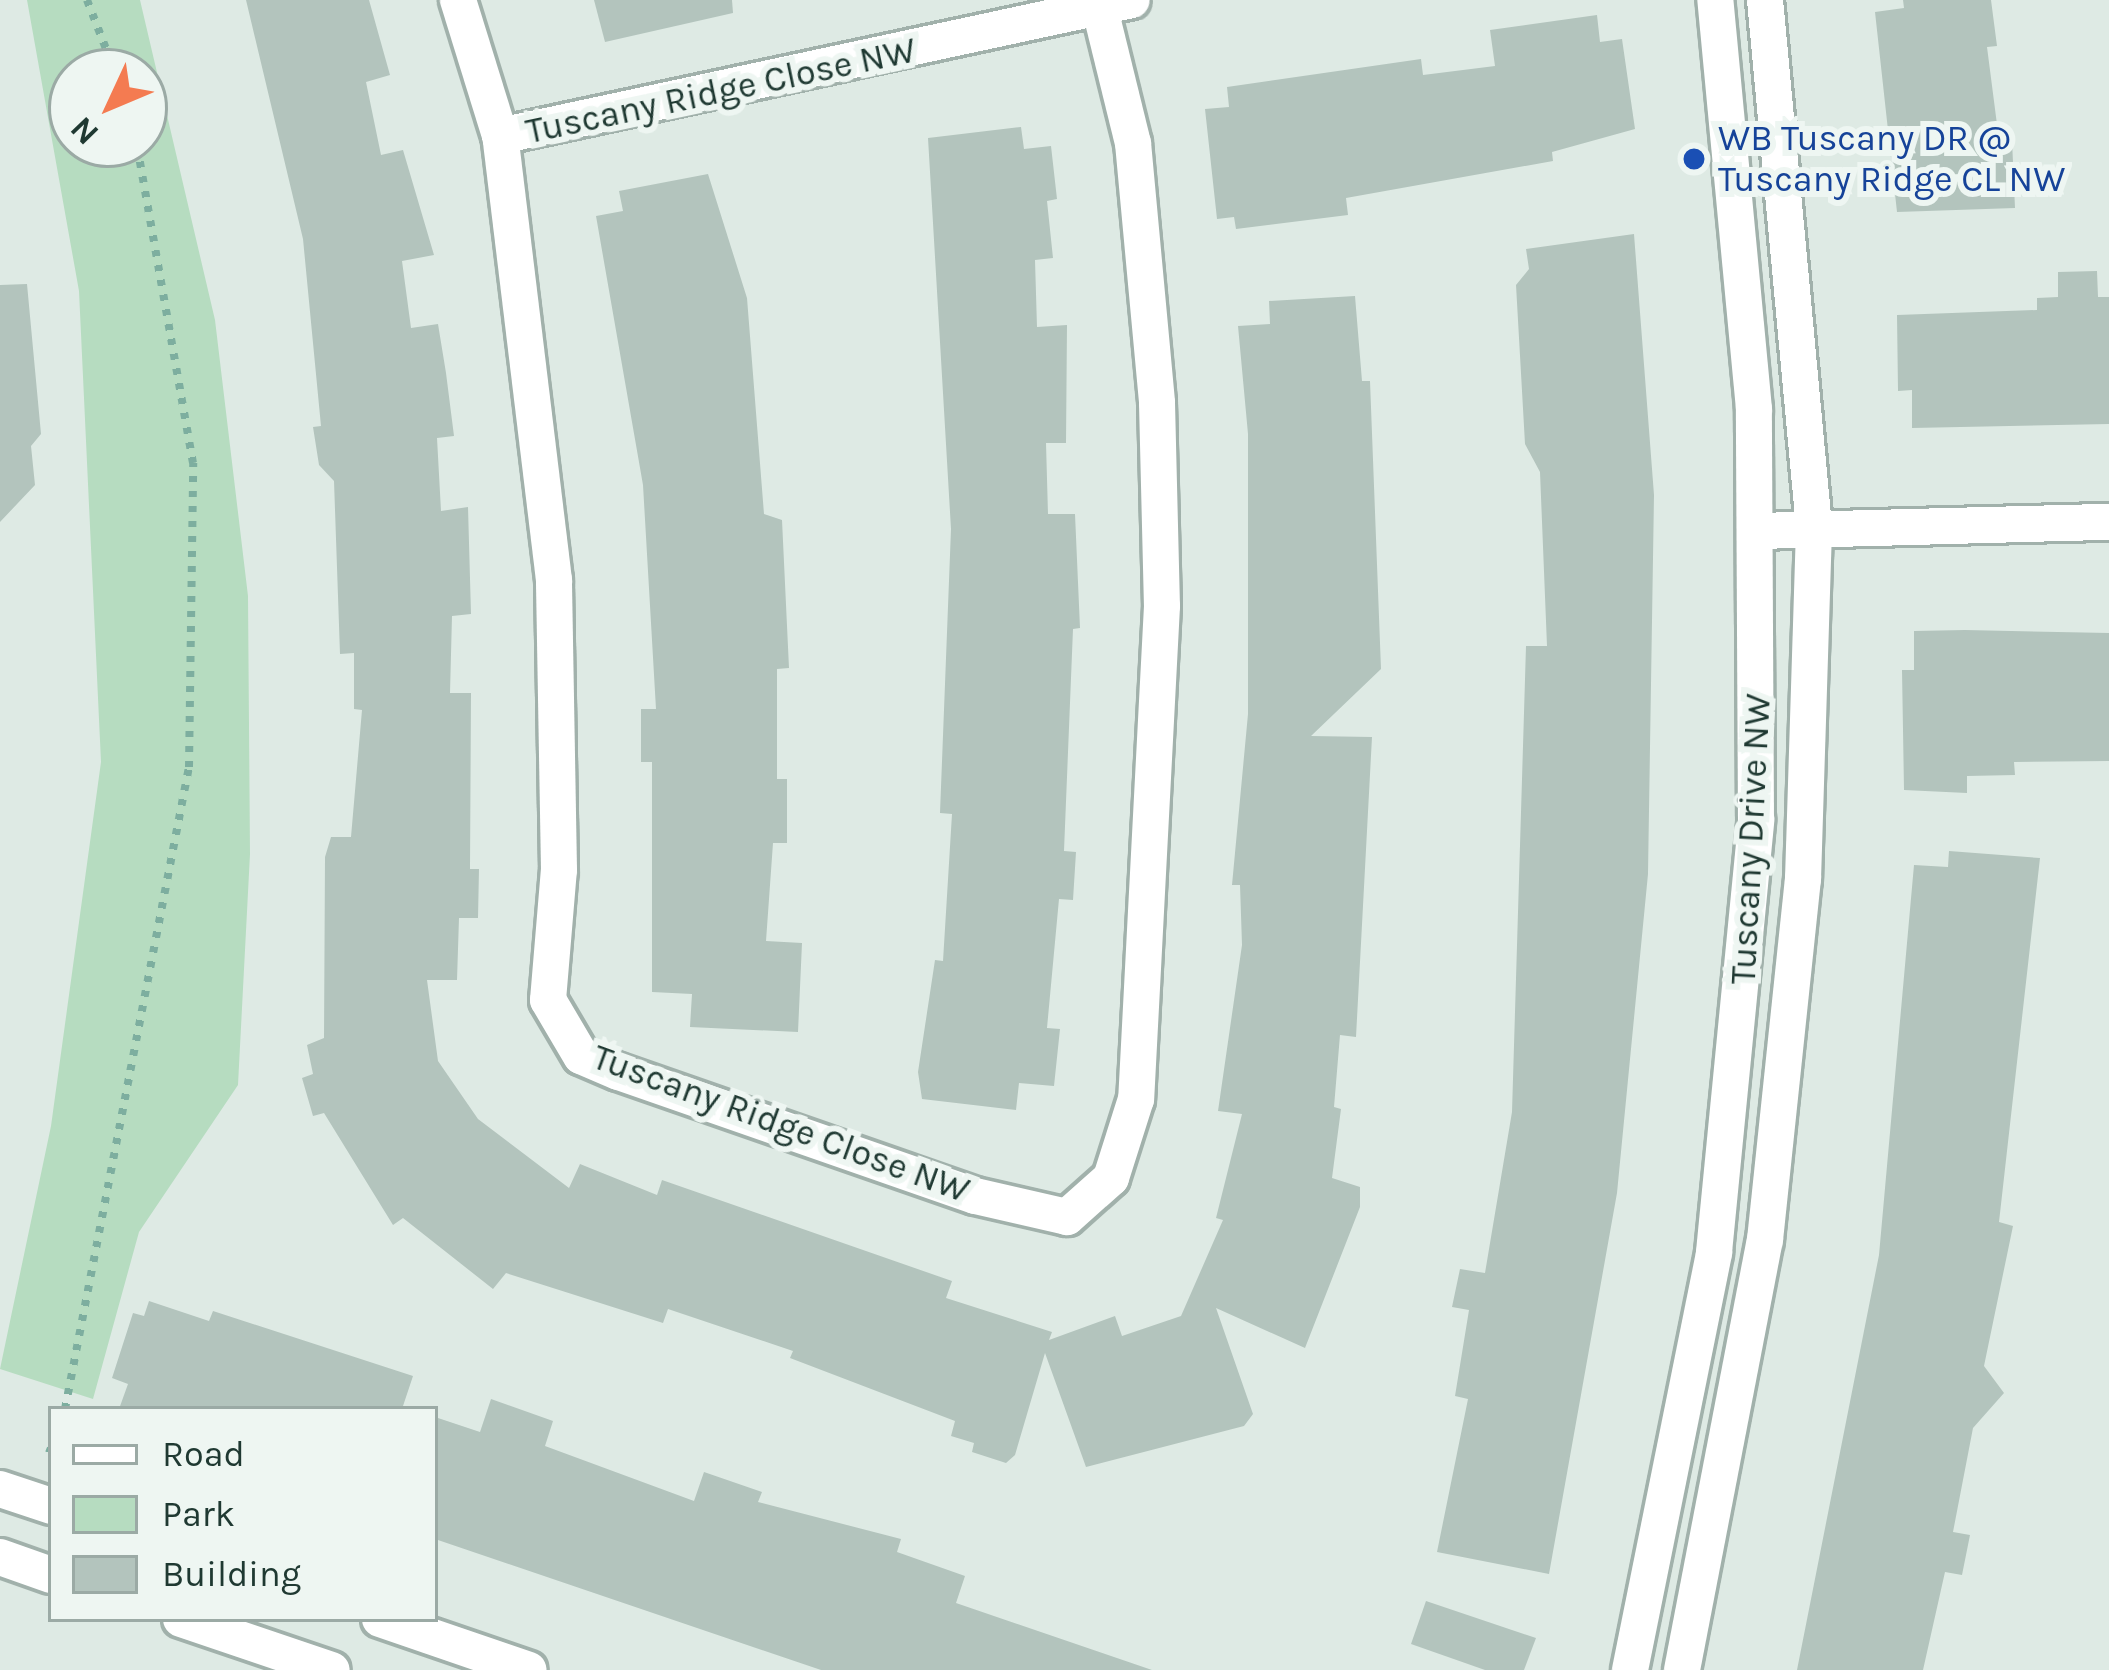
<!DOCTYPE html>
<html>
<head>
<meta charset="utf-8">
<style>
  body { margin:0 }
  #map { position:relative; width:2109px; height:1670px; overflow:hidden; background:#deeae4; font-family:Karla,sans-serif }
  div>[style] { position:absolute }
  .green>* { inset:0; background:#b6dcc0 }
  .building>* { inset:0; background:#b3c4bd }
  .path>* { height:8px; margin-top:-4px; transform-origin:0; background:repeating-linear-gradient(90deg,#7dae9f 0 6px,transparent 0 15px) }
  .roads { filter:drop-shadow(3px 0 #a1b1ab) drop-shadow(-3px 0 #a1b1ab) drop-shadow(0 3px #a1b1ab) drop-shadow(0 -3px #a1b1ab) }
  .street>* { height:36px; margin:-18px; padding:0 18px; transform-origin:18px; border-radius:18px; background:#fff }
  .secondary>* { height:36px; margin:-18px; padding:0 18px; transform-origin:18px; border-radius:18px; background:#fff }
  .dots>* { width:33px; height:33px; translate:-50% -50%; box-sizing:border-box; border:6px solid #eef6f2; border-radius:50% }
  span { translate:-50% -50%; white-space:nowrap; text-align:center; line-height:1.15; -webkit-text-stroke:12px #eef6f2; paint-order:stroke }
  .street-label { font-size:36px; color:#1f3932 }
  .transit-label { font-size:36px; color:#164399 }
  .left { translate:0 -50%; text-align:left }
  .legend { position:absolute; left:48px; top:1406px; width:390px; height:216px; box-sizing:border-box; background:#eef6f2; border:3px solid #9baaa5; margin:0; padding:15px 21px; list-style:none; font-size:36px; color:#1f3932 }
  .legend li { display:flex; align-items:center; gap:24px; height:60px }
  .legend b { width:60px; border:3px solid #9baaa5 }
  .north { position:absolute; left:48px; top:48px; width:120px; height:120px; box-sizing:border-box; background:#eef6f2; border:3px solid #9baaa5; border-radius:50%; rotate:226deg; font-size:33px; font-weight:700; line-height:48px; text-align:center; color:#1f3932 }
  .north::after { content:''; display:block; margin:auto; width:42px; height:54px; background:#f47b51; clip-path:polygon(50% 0,100% 100%,50% 72%,0 100%) }
</style>
</head>
<body>
<div id="map">
  <div class="green">
    <i style="clip-path:polygon(evenodd,27px 0,140px 0,215px 320px,248px 596px,250px 854px,238px 1085px,139px 1232px,93px 1399px,0 1369px,51px 1126px,101px 762px,79px 291px,27px 0,72px 72px,144px 72px,144px 144px,72px 144px,72px 72px)"></i>
  </div>
  <div class="building">
    <i style="clip-path:polygon(246px 0,369px 0,390px 75px,366px 82px,381px 155px,403px 150px,434px 255px,402px 261px,411px 328px,438px 324px,446px 373px,454px 436px,437px 438px,441px 511px,468px 507px,471px 614px,452px 616px,450px 693px,471px 693px,470px 869px,479px 869px,478px 918px,459px 918px,457px 980px,427px 980px,438px 1061px,478px 1119px,569px 1188px,580px 1164px,657px 1195px,662px 1180px,952px 1281px,946px 1298px,1052px 1332px,1049px 1340px,1115px 1316px,1122px 1336px,1181px 1316px,1223px 1220px,1216px 1218px,1242px 1114px,1218px 1111px,1242px 945px,1240px 885px,1232px 885px,1248px 714px,1248px 434px,1238px 326px,1270px 324px,1269px 301px,1355px 296px,1362px 381px,1370px 381px,1381px 669px,1311px 736px,1372px 737px,1356px 1037px,1340px 1035px,1334px 1107px,1341px 1109px,1332px 1178px,1360px 1187px,1360px 1207px,1305px 1348px,1216px 1308px,1253px 1414px,1244px 1426px,1086px 1467px,1045px 1353px,1015px 1455px,1006px 1463px,972px 1452px,974px 1443px,951px 1436px,955px 1421px,790px 1358px,793px 1351px,668px 1309px,663px 1323px,506px 1273px,493px 1289px,403px 1218px,393px 1225px,324px 1113px,313px 1116px,302px 1078px,313px 1074px,307px 1045px,324px 1038px,325px 857px,331px 837px,351px 837px,362px 710px,354px 709px,354px 653px,340px 654px,334px 481px,319px 465px,313px 427px,321px 426px,303px 239px)"></i>
    <i style="clip-path:polygon(594px 0,732px 0,733px 13px,605px 42px)"></i>
    <i style="clip-path:polygon(1903px 0,1991px 0,1997px 46px,1987px 47px,1999px 140px,2012px 140px,2015px 208px,1897px 212px,1875px 12px,1904px 8px)"></i>
    <i style="clip-path:polygon(1597px 15px,1600px 42px,1622px 39px,1635px 129px,1552px 152px,1553px 161px,1346px 198px,1348px 215px,1236px 229px,1234px 217px,1217px 219px,1205px 109px,1229px 107px,1227px 87px,1421px 59px,1423px 75px,1495px 66px,1490px 30px)"></i>
    <i style="clip-path:polygon(1021px 127px,1024px 149px,1051px 146px,1057px 199px,1047px 201px,1053px 258px,1035px 260px,1037px 327px,1067px 325px,1066px 443px,1046px 443px,1048px 514px,1075px 514px,1080px 628px,1073px 629px,1064px 851px,1076px 852px,1073px 900px,1059px 899px,1047px 1028px,1060px 1029px,1054px 1086px,1019px 1083px,1016px 1110px,922px 1099px,918px 1072px,935px 960px,943px 961px,952px 814px,940px 813px,951px 529px,928px 138px)"></i>
    <i style="clip-path:polygon(708px 174px,747px 298px,764px 514px,782px 520px,789px 668px,777px 669px,777px 779px,787px 779px,787px 843px,773px 843px,766px 941px,802px 943px,798px 1032px,690px 1027px,692px 994px,652px 992px,652px 762px,641px 762px,641px 709px,656px 709px,643px 485px,596px 216px,623px 211px,619px 191px)"></i>
    <i style="clip-path:polygon(1634px 234px,1654px 495px,1648px 874px,1617px 1193px,1549px 1574px,1437px 1552px,1468px 1399px,1455px 1396px,1469px 1310px,1452px 1307px,1460px 1269px,1485px 1273px,1512px 1112px,1526px 646px,1547px 646px,1540px 472px,1525px 444px,1516px 285px,1529px 269px,1526px 249px)"></i>
    <i style="clip-path:polygon(2097px 271px,2098px 297px,2109px 297px,2109px 424px,1912px 428px,1912px 390px,1898px 391px,1897px 315px,2037px 310px,2037px 298px,2058px 297px,2058px 272px)"></i>
    <i style="clip-path:polygon(27px 284px,41px 434px,31px 446px,35px 485px,0 522px,0 285px)"></i>
    <i style="clip-path:polygon(1965px 630px,2109px 633px,2109px 761px,2014px 762px,2015px 775px,1967px 776px,1967px 793px,1904px 790px,1902px 670px,1914px 670px,1914px 631px)"></i>
    <i style="clip-path:polygon(1949px 851px,2040px 858px,1999px 1222px,2013px 1226px,1984px 1366px,2004px 1393px,1973px 1428px,1953px 1532px,1970px 1535px,1962px 1575px,1945px 1572px,1923px 1670px,1797px 1670px,1879px 1255px,1914px 865px,1948px 867px)"></i>
    <i style="clip-path:polygon(149px 1301px,209px 1321px,213px 1311px,413px 1376px,402px 1409px,119px 1409px,128px 1384px,112px 1378px,133px 1313px,144px 1316px)"></i>
    <i style="clip-path:polygon(491px 1399px,553px 1421px,545px 1446px,694px 1501px,704px 1472px,762px 1492px,758px 1502px,901px 1539px,897px 1552px,965px 1576px,956px 1603px,1152px 1670px,821px 1670px,435px 1539px,435px 1417px,480px 1432px)"></i>
    <i style="clip-path:polygon(1426px 1601px,1536px 1638px,1524px 1670px,1485px 1670px,1411px 1644px)"></i>
  </div>
  <div class="path">
    <i style="left:87px;top:0;width:77px;rotate:68.7deg"></i>
    <i style="left:65px;top:1409px;width:654px;rotate:-79.07deg"></i>
    <i style="left:189px;top:767px;width:304px;rotate:-89.2deg"></i>
    <i style="left:193px;top:463px;width:324px;rotate:-100deg"></i>
    <i style="left:49px;top:1453px;width:5px;rotate:-68deg"></i>
  </div>
  <div class="roads">
    <div class="street">
      <i style="left:458px;top:0;width:142px;rotate:72.8deg"></i>
      <i style="left:1100px;top:9px;width:138px;rotate:76.2deg"></i>
      <i style="left:1133px;top:143px;width:261px;rotate:84.7deg"></i>
      <i style="left:1157px;top:403px;width:203px;rotate:88.6deg"></i>
      <i style="left:1162px;top:606px;width:494px;rotate:93deg"></i>
      <i style="left:1136px;top:1099px;width:83px;rotate:107.6deg"></i>
      <i style="left:1111px;top:1178px;width:59px;rotate:138.4deg"></i>
      <i style="left:1067px;top:1217px;width:94px;rotate:-167.1deg"></i>
      <i style="left:975px;top:1196px;width:378px;rotate:-160.8deg"></i>
      <i style="left:618px;top:1072px;width:40px;rotate:-156.6deg"></i>
      <i style="left:581px;top:1056px;width:65px;rotate:-120.5deg"></i>
      <i style="left:548px;top:1000px;width:130px;rotate:-85.2deg"></i>
      <i style="left:559px;top:870px;width:290px;rotate:-91deg"></i>
      <i style="left:554px;top:580px;width:447px;rotate:-96.9deg"></i>
      <i style="left:500px;top:136px;width:646px;rotate:-12.14deg"></i>
      <i style="left:1758px;top:531px;width:351px;rotate:-1.5deg"></i>
    </div>
    <div class="secondary">
      <i style="left:0;top:1489px;width:54px;rotate:18.4deg"></i>
      <i style="left:0;top:1557px;width:54px;rotate:19.4deg"></i>
      <i style="left:181px;top:1619px;width:159px;rotate:18.7deg"></i>
      <i style="left:380px;top:1619px;width:157px;rotate:18.9deg"></i>
      <i style="left:1630px;top:1670px;width:426px;rotate:-78.6deg"></i>
      <i style="left:1714px;top:1252px;width:434px;rotate:-84.4deg"></i>
      <i style="left:1756px;top:820px;width:411px;rotate:-90.3deg"></i>
      <i style="left:1754px;top:409px;width:411px;rotate:-95.4deg"></i>
      <i style="left:1682px;top:1670px;width:438px;rotate:-79.1deg"></i>
      <i style="left:1765px;top:1240px;width:363px;rotate:-84deg"></i>
      <i style="left:1803px;top:879px;width:352px;rotate:-88.2deg"></i>
      <i style="left:1814px;top:527px;width:529px;rotate:-95.31deg"></i>
    </div>
  </div>
  <div class="dots">
    <i style="left:1694px;top:159px;background:#1a4fb4"></i>
  </div>
  <div class="street-label">
    <span style="left:721px;top:91px;rotate:-12deg">Tuscany Ridge Close NW</span>
    <span style="left:1751px;top:839px;rotate:-87deg">Tuscany Drive NW</span>
    <span style="left:781px;top:1124px;rotate:20deg">Tuscany Ridge Close NW</span>
  </div>
  <div class="transit-label">
    <span class="left" style="left:1718px;top:159px">WB Tuscany DR @<br>Tuscany Ridge CL NW</span>
  </div>
  <ul class="legend">
  <li><b style="height:15px;background:#fff"></b>Road</li>
  <li><b style="height:33px;background:#b6dcc0"></b>Park</li>
  <li><b style="height:33px;background:#b3c4bd"></b>Building</li>
  </ul>
  <div class="north">N</div>
</div>
</body>
</html>
